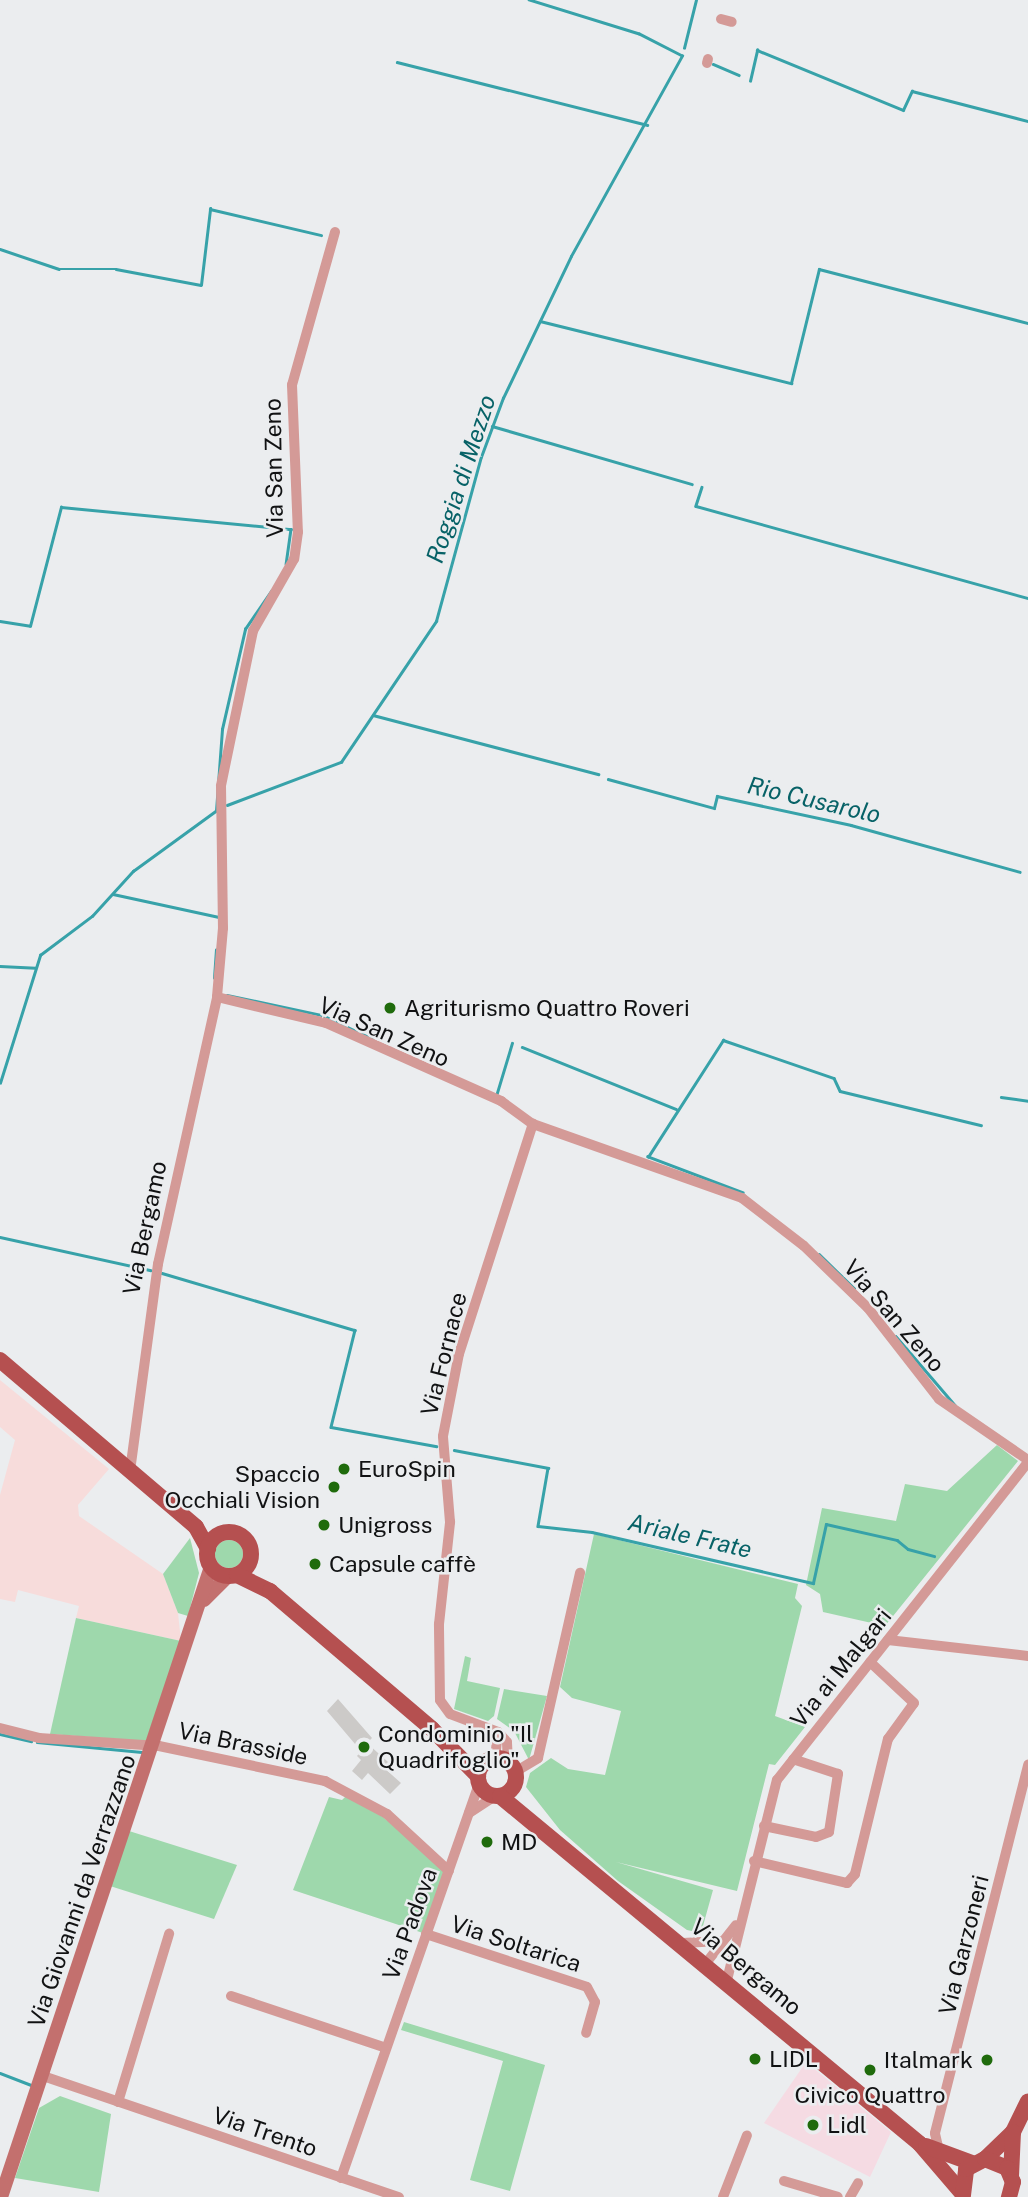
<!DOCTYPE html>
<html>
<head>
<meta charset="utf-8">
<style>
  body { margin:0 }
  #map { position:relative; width:1028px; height:2197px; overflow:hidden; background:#ebedef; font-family:"Public Sans",sans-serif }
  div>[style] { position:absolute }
  .commercial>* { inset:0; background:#f5dbe3 }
  .industrial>* { inset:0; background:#f7dcdb }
  .green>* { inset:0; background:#9ed8ac }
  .round { border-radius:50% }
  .stream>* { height:2.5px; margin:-1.25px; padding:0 1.25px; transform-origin:1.25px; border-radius:1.25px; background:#37a2a9 }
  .building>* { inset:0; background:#cccac8 }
  .street>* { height:10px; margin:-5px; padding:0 5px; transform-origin:5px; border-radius:5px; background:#d49a97 }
  .secondary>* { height:14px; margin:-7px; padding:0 7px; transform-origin:7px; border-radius:7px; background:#c3706e }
  .primary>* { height:16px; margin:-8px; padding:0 8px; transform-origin:8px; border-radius:8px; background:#b55050 }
  .primary>.ring { margin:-8px; padding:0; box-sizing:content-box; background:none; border:16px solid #b55050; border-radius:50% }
  .dots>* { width:19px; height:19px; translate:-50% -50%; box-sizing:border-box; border:4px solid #ebedef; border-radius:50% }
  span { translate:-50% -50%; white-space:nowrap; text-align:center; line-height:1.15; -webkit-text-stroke:5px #ebedef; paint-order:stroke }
  .street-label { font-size:23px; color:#111213 }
  .poi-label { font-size:23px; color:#111213 }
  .left { translate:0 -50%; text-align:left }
  .right { translate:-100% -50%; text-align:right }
  .water-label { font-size:24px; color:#076267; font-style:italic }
</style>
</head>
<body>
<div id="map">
  <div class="commercial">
    <i style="clip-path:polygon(806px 2062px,891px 2132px,870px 2177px,764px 2123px)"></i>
  </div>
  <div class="industrial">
    <i style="clip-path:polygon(0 1380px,109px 1469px,78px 1505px,79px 1516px,163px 1574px,178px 1613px,181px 1641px,76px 1618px,79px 1606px,18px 1590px,15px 1602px,0 1599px,0 1495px,15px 1440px,0 1427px)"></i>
  </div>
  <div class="green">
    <i style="clip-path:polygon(997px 1445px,1018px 1461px,885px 1626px,823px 1612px,820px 1594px,806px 1585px,822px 1508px,896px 1521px,905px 1484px,947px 1491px)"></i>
    <i style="clip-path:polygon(594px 1534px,798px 1584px,795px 1598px,802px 1606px,775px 1716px,805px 1727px,775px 1765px,769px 1764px,737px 1891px,616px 1862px,713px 1890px,701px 1933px,687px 1930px,618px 1881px,560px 1830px,526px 1787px,530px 1773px,551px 1758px,568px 1769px,605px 1775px,621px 1711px,572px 1698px,560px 1687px)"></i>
    <i style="clip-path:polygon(190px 1538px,199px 1573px,188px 1616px,178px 1613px,163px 1574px)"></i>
    <i class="round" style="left:215px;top:1540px;width:28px;height:28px"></i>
    <i style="clip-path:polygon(76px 1618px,181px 1641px,146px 1741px,50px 1734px)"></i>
    <i style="clip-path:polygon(465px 1656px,471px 1658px,467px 1681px,500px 1688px,494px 1716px,488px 1721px,454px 1709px)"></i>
    <i style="clip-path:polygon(504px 1689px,547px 1696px,529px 1760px,514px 1731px,497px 1719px)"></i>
    <i style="clip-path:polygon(351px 1791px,449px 1871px,426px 1934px,293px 1890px,329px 1797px,342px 1800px)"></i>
    <i style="clip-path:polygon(129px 1831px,237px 1865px,214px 1919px,110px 1886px)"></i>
    <i style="clip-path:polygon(404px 2022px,545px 2065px,510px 2191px,470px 2180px,503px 2061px,401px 2030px)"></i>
    <i style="clip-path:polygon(60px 2096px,111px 2114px,99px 2192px,15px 2178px,39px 2108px)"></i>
  </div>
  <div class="stream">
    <i style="left:684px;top:48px;width:49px;rotate:-76deg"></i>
    <i style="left:397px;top:62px;width:258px;rotate:14.1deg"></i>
    <i style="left:713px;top:64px;width:28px;rotate:23deg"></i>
    <i style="left:750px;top:81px;width:32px;rotate:-77deg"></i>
    <i style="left:757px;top:50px;width:158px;rotate:22.3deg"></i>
    <i style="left:903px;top:110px;width:21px;rotate:-65deg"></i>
    <i style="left:912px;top:91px;width:120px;rotate:14.5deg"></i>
    <i style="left:0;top:249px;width:62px;rotate:18.7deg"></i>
    <i style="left:59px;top:269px;width:57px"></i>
    <i style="left:116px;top:269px;width:86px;rotate:10.7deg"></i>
    <i style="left:201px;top:285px;width:77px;rotate:-83.2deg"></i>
    <i style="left:210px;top:209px;width:114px;rotate:13.2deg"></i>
    <i style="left:540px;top:321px;width:259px;rotate:13.9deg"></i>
    <i style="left:791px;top:383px;width:117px;rotate:-76.2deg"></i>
    <i style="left:819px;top:269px;width:216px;rotate:14.5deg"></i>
    <i style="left:492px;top:426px;width:208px;rotate:16.2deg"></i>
    <i style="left:702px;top:487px;width:20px;rotate:108deg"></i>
    <i style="left:696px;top:506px;width:345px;rotate:15.5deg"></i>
    <i style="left:0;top:621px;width:30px;rotate:9deg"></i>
    <i style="left:30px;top:626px;width:123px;rotate:-75.4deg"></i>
    <i style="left:61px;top:507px;width:231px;rotate:5.5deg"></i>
    <i style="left:291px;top:529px;width:35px;rotate:98deg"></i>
    <i style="left:373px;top:715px;width:233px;rotate:14.7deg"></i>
    <i style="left:608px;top:779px;width:110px;rotate:15.3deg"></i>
    <i style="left:714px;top:808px;width:12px;rotate:-76deg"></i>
    <i style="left:717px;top:796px;width:137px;rotate:12.2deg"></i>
    <i style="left:851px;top:825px;width:175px;rotate:15.5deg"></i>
    <i style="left:227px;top:805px;width:122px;rotate:-20.7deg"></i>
    <i style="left:341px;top:762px;width:170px;rotate:-56deg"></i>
    <i style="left:436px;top:621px;width:170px;rotate:-74.7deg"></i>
    <i style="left:481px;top:457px;width:63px;rotate:-69.6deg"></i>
    <i style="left:503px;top:398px;width:157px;rotate:-64.4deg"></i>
    <i style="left:571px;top:256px;width:229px;rotate:-61deg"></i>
    <i style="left:682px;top:56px;width:48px;rotate:-152.9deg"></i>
    <i style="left:639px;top:34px;width:115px;rotate:-162.8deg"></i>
    <i style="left:216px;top:811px;width:82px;rotate:-85.8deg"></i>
    <i style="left:222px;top:729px;width:103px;rotate:-77deg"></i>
    <i style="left:245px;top:629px;width:46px;rotate:-55.6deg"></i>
    <i style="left:113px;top:894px;width:108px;rotate:12.2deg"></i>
    <i style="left:0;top:966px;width:35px;rotate:3deg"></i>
    <i style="left:214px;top:978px;width:28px;rotate:-86deg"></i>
    <i style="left:227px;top:995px;width:97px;rotate:11.9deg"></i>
    <i style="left:322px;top:1015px;width:56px;rotate:25.2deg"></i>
    <i style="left:522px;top:1047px;width:166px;rotate:21.9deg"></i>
    <i style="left:0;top:1083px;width:134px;rotate:-72.6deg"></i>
    <i style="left:40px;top:955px;width:65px;rotate:-36.9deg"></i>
    <i style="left:92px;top:916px;width:61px;rotate:-47.7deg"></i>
    <i style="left:133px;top:871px;width:104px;rotate:-36deg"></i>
    <i style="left:496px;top:1096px;width:55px;rotate:-73.2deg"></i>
    <i style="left:1001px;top:1097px;width:27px;rotate:8deg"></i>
    <i style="left:743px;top:1193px;width:102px;rotate:-159.2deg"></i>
    <i style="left:648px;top:1157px;width:139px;rotate:-57.3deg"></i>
    <i style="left:723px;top:1040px;width:117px;rotate:18.9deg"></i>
    <i style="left:834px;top:1078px;width:14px;rotate:65deg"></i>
    <i style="left:840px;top:1091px;width:145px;rotate:13.6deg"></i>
    <i style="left:0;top:1237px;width:154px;rotate:12.4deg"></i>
    <i style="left:819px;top:1254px;width:49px;rotate:44.2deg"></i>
    <i style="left:162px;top:1273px;width:201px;rotate:16.5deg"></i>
    <i style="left:355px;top:1330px;width:100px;rotate:103.9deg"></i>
    <i style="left:331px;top:1427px;width:107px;rotate:10.3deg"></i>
    <i style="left:896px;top:1336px;width:91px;rotate:49.5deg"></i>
    <i style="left:454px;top:1450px;width:96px;rotate:10.8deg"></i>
    <i style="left:548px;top:1468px;width:59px;rotate:99.8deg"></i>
    <i style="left:538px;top:1526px;width:54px;rotate:6.3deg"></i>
    <i style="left:592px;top:1532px;width:227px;rotate:13deg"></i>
    <i style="left:813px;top:1583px;width:60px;rotate:-77.6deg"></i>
    <i style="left:826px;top:1524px;width:73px;rotate:12.7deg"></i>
    <i style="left:897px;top:1540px;width:14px;rotate:39deg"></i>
    <i style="left:908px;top:1549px;width:27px;rotate:15deg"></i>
    <i style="left:0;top:1734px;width:32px;rotate:13deg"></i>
    <i style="left:37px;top:1742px;width:105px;rotate:5.4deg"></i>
    <i style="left:0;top:2073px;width:33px;rotate:21deg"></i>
  </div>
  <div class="building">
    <i style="clip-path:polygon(338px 1699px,372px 1738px,367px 1743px,388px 1762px,383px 1767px,401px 1783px,390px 1794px,368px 1773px,362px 1780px,352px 1771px,361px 1760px,357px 1756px,361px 1751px,327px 1711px)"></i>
  </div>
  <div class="street">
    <i style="left:721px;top:19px;width:11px;rotate:15deg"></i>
    <i style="left:707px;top:63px;width:4px;rotate:-76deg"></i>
    <i style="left:335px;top:232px;width:159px;rotate:105.7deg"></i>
    <i style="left:292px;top:385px;width:147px;rotate:87.7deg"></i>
    <i style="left:298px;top:532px;width:27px;rotate:98deg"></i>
    <i style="left:294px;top:559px;width:83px;rotate:119.7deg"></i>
    <i style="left:253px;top:631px;width:158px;rotate:101.7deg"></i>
    <i style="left:221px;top:786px;width:142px;rotate:89.2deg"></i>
    <i style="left:223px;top:928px;width:69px;rotate:95deg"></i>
    <i style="left:217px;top:997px;width:112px;rotate:13.4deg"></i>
    <i style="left:326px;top:1023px;width:192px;rotate:24deg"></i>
    <i style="left:501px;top:1101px;width:39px;rotate:36deg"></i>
    <i style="left:533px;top:1124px;width:222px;rotate:19.5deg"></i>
    <i style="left:742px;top:1198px;width:78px;rotate:37.7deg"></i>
    <i style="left:804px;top:1246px;width:89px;rotate:44.1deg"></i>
    <i style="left:868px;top:1308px;width:115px;rotate:52deg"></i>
    <i style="left:939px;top:1399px;width:108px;rotate:34.4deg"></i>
    <i style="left:130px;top:1471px;width:209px;rotate:-82.3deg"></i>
    <i style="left:158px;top:1264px;width:273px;rotate:-77.5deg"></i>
    <i style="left:888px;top:1640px;width:141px;rotate:6.5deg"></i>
    <i style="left:0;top:1728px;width:40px;rotate:14.4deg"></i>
    <i style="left:39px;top:1738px;width:120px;rotate:3.8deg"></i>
    <i style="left:159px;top:1746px;width:170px;rotate:11.9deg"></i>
    <i style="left:325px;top:1781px;width:70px;rotate:28deg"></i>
    <i style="left:387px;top:1814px;width:84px;rotate:42.6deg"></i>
    <i style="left:495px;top:1759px;width:27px;rotate:-84deg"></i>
    <i style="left:508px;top:1762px;width:20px;rotate:-93deg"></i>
    <i style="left:507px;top:1742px;width:13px;rotate:-132deg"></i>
    <i style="left:498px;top:1732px;width:51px;rotate:-159.4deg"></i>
    <i style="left:450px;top:1714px;width:17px;rotate:-126deg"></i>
    <i style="left:440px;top:1700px;width:76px;rotate:-90.8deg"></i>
    <i style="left:439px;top:1624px;width:103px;rotate:-83.8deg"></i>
    <i style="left:450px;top:1522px;width:86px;rotate:-94.7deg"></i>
    <i style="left:443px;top:1436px;width:84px;rotate:-79deg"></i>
    <i style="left:459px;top:1354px;width:242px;rotate:-72.2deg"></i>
    <i style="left:515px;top:1772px;width:27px;rotate:-31deg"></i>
    <i style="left:538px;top:1758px;width:190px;rotate:-77.2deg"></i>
    <i style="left:469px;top:1813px;width:31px;rotate:-33deg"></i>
    <i style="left:764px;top:1826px;width:53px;rotate:11.9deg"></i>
    <i style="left:816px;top:1837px;width:14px;rotate:-21deg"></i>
    <i style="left:829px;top:1832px;width:59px;rotate:-81.2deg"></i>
    <i style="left:838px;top:1774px;width:47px;rotate:-161.6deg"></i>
    <i style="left:754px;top:1861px;width:96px;rotate:13.3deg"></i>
    <i style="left:847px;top:1883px;width:12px;rotate:-48deg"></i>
    <i style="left:855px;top:1874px;width:139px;rotate:-76.3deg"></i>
    <i style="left:888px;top:1739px;width:44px;rotate:-54.2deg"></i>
    <i style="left:914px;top:1703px;width:60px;rotate:-137deg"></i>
    <i style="left:426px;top:1934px;width:169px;rotate:18.2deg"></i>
    <i style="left:587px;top:1987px;width:17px;rotate:62deg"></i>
    <i style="left:595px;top:2002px;width:32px;rotate:106deg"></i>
    <i style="left:683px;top:1943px;width:37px;rotate:-3deg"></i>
    <i style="left:706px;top:1963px;width:48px;rotate:-51.7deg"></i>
    <i style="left:727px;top:1980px;width:206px;rotate:-76deg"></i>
    <i style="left:777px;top:1780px;width:405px;rotate:-51.7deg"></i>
    <i style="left:231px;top:1996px;width:163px;rotate:18.5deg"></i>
    <i style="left:43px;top:2076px;width:376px;rotate:18.8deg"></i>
    <i style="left:118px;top:2102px;width:176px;rotate:-73.1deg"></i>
    <i style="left:939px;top:2151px;width:18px;rotate:-103deg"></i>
    <i style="left:935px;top:2133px;width:380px;rotate:-75.8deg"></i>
    <i style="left:341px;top:2178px;width:418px;rotate:-70.7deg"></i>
    <i style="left:784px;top:2181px;width:56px;rotate:16.5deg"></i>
    <i style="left:723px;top:2197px;width:66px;rotate:-68.8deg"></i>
    <i style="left:850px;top:2197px;width:16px;rotate:-60deg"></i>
  </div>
  <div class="secondary">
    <i style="left:204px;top:1600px;width:34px;rotate:-45deg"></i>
    <i style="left:1px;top:2197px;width:664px;rotate:-71.57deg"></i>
  </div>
  <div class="primary">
    <i style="left:0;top:1360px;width:257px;rotate:40.4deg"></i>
    <i style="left:196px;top:1527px;width:25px;rotate:61deg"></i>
    <i class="ring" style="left:207px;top:1532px;width:28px;height:28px"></i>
    <i style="left:237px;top:1575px;width:37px;rotate:26deg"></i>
    <i style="left:270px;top:1591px;width:213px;rotate:40.4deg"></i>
    <i style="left:432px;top:1729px;width:66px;rotate:45.6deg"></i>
    <i class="ring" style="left:478px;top:1758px;width:22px;height:22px"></i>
    <i style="left:500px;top:1796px;width:545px;rotate:39.64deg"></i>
    <i style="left:920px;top:2144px;width:65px;rotate:49.4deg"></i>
    <i style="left:926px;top:2146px;width:49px;rotate:20.3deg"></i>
    <i style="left:985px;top:2159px;width:39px;rotate:-44deg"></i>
    <i style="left:1013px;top:2132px;width:34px;rotate:-64deg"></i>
    <i style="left:1011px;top:2176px;width:44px;rotate:-87.4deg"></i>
    <i style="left:963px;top:2195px;width:26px;rotate:-83deg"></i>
    <i style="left:966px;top:2169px;width:21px;rotate:-28deg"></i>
    <i style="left:985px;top:2159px;width:24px;rotate:22deg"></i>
    <i style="left:1007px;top:2168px;width:15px;rotate:67deg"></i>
    <i style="left:1013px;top:2182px;width:16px;rotate:105deg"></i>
  </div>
  <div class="dots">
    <i style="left:390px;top:1008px;background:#1f6b0c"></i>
    <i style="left:344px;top:1469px;background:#1f6b0c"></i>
    <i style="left:334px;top:1487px;background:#1f6b0c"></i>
    <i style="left:324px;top:1525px;background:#1f6b0c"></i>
    <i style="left:315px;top:1564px;background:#1f6b0c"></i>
    <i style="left:364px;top:1747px;background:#1f6b0c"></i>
    <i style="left:487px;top:1842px;background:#1f6b0c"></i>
    <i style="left:755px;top:2059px;background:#1f6b0c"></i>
    <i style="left:987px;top:2060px;background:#1f6b0c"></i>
    <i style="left:870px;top:2070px;background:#1f6b0c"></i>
    <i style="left:813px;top:2125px;background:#1f6b0c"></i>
  </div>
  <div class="street-label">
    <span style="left:274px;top:468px;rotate:-91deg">Via San Zeno</span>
    <span style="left:384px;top:1032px;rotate:24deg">Via San Zeno</span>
    <span style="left:145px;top:1228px;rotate:-78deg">Via Bergamo</span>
    <span style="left:894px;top:1316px;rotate:49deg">Via San Zeno</span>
    <span style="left:444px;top:1354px;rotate:-76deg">Via Fornace</span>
    <span style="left:841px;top:1668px;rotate:-51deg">Via ai Malgari</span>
    <span style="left:243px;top:1744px;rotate:12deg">Via Brasside</span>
    <span style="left:82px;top:1891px;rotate:-71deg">Via Giovanni da Verrazzano</span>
    <span style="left:410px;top:1924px;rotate:-70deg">Via Padova</span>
    <span style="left:516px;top:1944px;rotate:18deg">Via Soltarica</span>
    <span style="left:964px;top:1945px;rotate:-76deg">Via Garzoneri</span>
    <span style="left:746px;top:1967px;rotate:40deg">Via Bergamo</span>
    <span style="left:265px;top:2132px;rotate:19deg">Via Trento</span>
  </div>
  <div class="poi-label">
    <span class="left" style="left:404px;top:1008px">Agriturismo Quattro Roveri</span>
    <span class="left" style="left:358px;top:1469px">EuroSpin</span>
    <span class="right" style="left:320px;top:1487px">Spaccio<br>Occhiali Vision</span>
    <span class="left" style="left:338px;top:1525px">Unigross</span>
    <span class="left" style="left:329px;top:1564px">Capsule caffè</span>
    <span class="left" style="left:378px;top:1747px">Condominio "Il<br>Quadrifoglio"</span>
    <span class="left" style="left:501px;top:1842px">MD</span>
    <span class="left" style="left:769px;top:2059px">LIDL</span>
    <span class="right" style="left:973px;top:2060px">Italmark</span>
    <span style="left:870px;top:2095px">Civico Quattro</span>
    <span class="left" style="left:827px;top:2125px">Lidl</span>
  </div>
  <div class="water-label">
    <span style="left:461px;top:479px;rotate:-72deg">Roggia di Mezzo</span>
    <span style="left:814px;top:800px;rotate:13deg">Rio Cusarolo</span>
    <span style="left:690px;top:1536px;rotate:13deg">Ariale Frate</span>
  </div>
</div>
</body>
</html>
